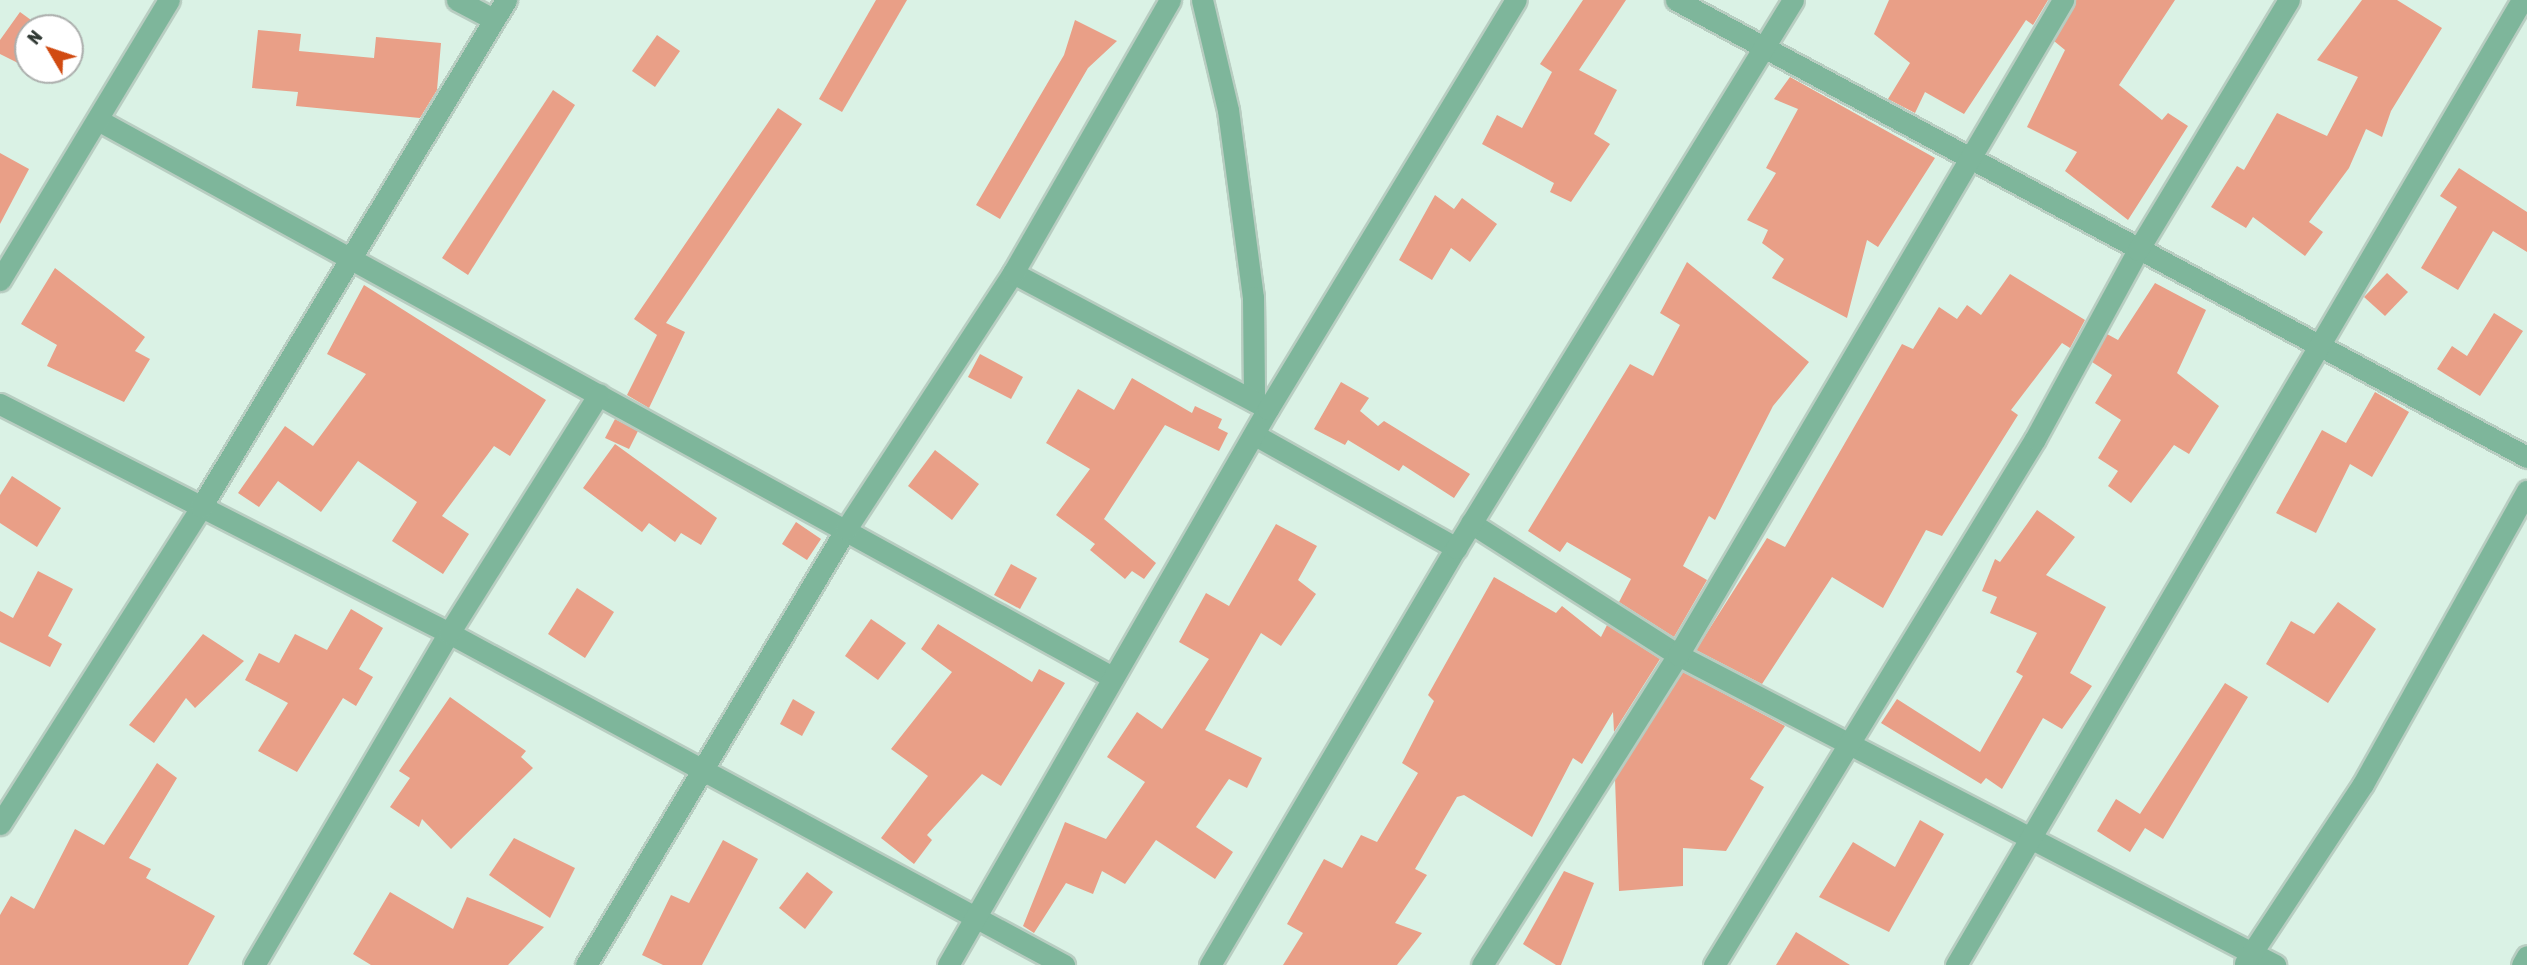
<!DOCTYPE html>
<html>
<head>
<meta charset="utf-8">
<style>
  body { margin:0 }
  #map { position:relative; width:2527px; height:965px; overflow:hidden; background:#daf2e5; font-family:"Asap Condensed",sans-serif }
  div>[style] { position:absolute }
  .building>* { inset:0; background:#e99f87 }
  .roads { filter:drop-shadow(2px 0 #b8cdc1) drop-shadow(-2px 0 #b8cdc1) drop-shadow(0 2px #b8cdc1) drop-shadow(0 -2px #b8cdc1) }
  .minor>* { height:21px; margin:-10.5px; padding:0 10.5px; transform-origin:10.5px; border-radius:10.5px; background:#7eb69b }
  span { translate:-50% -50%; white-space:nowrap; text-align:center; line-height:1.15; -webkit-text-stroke:6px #fff; paint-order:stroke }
  .north { position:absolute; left:14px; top:14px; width:70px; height:70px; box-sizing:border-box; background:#fff; border:2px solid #acafad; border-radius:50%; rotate:309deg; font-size:19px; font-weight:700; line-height:28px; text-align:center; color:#2f3833 }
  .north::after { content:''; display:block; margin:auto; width:24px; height:32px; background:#d14b12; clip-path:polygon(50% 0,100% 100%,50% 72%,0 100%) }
</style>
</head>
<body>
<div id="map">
  <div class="building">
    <i style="clip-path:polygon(876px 0,907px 0,842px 112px,819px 99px)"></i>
    <i style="clip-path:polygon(1583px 0,1626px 0,1579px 70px,1617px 90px,1594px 134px,1610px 144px,1571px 202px,1550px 192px,1554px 183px,1482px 144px,1497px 115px,1522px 128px,1552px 72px,1540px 64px)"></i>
    <i style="clip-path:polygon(1889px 0,2048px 0,2033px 25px,2026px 20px,1964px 114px,1925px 92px,1915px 113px,1888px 99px,1910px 63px,1874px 34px)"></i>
    <i style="clip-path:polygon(2076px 0,2175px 0,2119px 85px,2162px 120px,2168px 113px,2188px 126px,2128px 220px,2065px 171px,2077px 152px,2027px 127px,2065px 50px,2054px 41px)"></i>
    <i style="clip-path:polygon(2362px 0,2397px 0,2442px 28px,2391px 111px,2382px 137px,2366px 129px,2349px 168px,2309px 222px,2323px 232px,2305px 256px,2253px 217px,2246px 228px,2211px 207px,2237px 166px,2244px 170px,2277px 113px,2327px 136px,2358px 77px,2317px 60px)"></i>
    <i style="clip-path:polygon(20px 12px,42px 28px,28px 28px,28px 68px,0 54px,0 40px)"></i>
    <i style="clip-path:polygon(1075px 20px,1117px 41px,1088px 68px,1000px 219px,976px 205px,1064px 55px)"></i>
    <i style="clip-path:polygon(258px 30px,301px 34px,299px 51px,374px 58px,376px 37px,441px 43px,437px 90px,420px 118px,296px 106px,298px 92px,252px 88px)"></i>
    <i style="clip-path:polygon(657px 35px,680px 51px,655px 87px,632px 71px)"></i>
    <i style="clip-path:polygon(1790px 77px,1935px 158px,1878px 247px,1867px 240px,1847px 318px,1772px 278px,1784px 259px,1762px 243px,1768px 230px,1747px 220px,1776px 173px,1766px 168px,1798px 109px,1774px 99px)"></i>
    <i style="clip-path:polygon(553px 90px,575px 105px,468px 275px,442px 258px)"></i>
    <i style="clip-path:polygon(778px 108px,802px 124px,666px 323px,685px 332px,649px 408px,627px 395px,657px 335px,634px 319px)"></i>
    <i style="clip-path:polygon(0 153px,29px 169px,0 224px)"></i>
    <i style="clip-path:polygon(2459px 168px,2527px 212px,2527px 252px,2493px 231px,2458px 290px,2421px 268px,2457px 207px,2440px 196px)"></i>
    <i style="clip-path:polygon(1435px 195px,1454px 209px,1462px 198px,1497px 224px,1470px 262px,1451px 248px,1432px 280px,1399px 260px)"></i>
    <i style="clip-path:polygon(1687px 262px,1809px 362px,1773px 406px,1715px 520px,1709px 516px,1683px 566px,1707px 580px,1674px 637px,1619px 602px,1631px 579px,1567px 542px,1560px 552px,1528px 531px,1630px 364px,1653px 376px,1680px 325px,1660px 313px)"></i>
    <i style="clip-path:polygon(55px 268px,145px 337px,135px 351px,150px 359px,124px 402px,47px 366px,57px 345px,21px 324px)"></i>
    <i style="clip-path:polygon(2387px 273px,2408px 292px,2385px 316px,2364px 297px)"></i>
    <i style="clip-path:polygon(2010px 274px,2085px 320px,2070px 348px,2062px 343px,2011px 410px,2018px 415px,1942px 536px,1926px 530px,1883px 608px,1832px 577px,1762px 684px,1696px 650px,1767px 538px,1785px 547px,1902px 344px,1913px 349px,1939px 307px,1957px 319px,1967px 305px,1981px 315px)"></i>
    <i style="clip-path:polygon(2155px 283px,2206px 310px,2177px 373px,2219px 406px,2189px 454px,2174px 445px,2131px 503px,2108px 486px,2118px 471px,2098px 458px,2121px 420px,2095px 403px,2112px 375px,2092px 362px,2107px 334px,2118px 340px)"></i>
    <i style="clip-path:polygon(364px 285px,546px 400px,510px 456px,494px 446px,442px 516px,469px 534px,443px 574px,392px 541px,417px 502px,358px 461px,321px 512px,278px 481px,259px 507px,238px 493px,285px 426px,313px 446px,366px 374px,327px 354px)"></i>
    <i style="clip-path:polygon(2494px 313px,2523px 331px,2480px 396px,2437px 369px,2452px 346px,2467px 356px)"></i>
    <i style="clip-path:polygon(980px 354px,1023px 377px,1011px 399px,968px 377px)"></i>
    <i style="clip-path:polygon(1132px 378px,1192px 413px,1195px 406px,1222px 419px,1218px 428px,1228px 433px,1219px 451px,1165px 425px,1104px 519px,1156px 563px,1144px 579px,1132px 571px,1125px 579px,1090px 550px,1095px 544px,1056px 515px,1090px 469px,1046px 443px,1078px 389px,1114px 410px)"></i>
    <i style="clip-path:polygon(1341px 382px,1369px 398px,1360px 411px,1378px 426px,1384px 421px,1470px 474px,1454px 498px,1403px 465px,1399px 471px,1348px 440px,1345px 445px,1314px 429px)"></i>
    <i style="clip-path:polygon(2375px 392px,2409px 412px,2372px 477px,2350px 464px,2316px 533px,2276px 513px,2322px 430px,2346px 443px)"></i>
    <i style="clip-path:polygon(615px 419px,638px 431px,629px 449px,605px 438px)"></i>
    <i style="clip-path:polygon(615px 444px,717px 518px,701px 545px,681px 533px,675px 542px,649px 523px,642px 532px,583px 488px)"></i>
    <i style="clip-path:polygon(935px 450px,979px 484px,952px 520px,908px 486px)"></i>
    <i style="clip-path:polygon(12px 476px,61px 508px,37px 547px,0 523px,0 495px)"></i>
    <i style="clip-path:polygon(2037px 510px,2075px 537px,2046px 575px,2106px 607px,2070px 673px,2092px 686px,2062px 729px,2043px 718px,2002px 789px,1986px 778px,1981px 784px,1881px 723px,1897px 699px,1980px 752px,2023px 676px,2016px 672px,2037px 633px,1990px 613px,1997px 597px,1982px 591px,1995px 559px,2000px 562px)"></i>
    <i style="clip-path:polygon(796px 522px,821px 539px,807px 560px,782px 544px)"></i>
    <i style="clip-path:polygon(1276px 524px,1317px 546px,1298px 580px,1316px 594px,1281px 646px,1261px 633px,1205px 730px,1262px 758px,1247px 788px,1229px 779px,1196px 827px,1233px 852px,1215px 879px,1156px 840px,1125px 884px,1102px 871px,1093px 894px,1066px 883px,1034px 933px,1023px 926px,1065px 822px,1106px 839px,1145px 782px,1107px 757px,1137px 712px,1162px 729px,1209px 659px,1179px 642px,1206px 593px,1229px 606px)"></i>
    <i style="clip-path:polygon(1011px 564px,1037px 578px,1020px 609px,994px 595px)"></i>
    <i style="clip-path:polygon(38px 571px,73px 589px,48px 636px,62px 644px,50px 667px,0 642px,0 611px,13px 618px)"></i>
    <i style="clip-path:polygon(1494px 577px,1556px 613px,1562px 606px,1601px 637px,1607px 625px,1660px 659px,1614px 732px,1613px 712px,1582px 764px,1573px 758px,1532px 837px,1464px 795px,1457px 797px,1415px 869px,1427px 875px,1395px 923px,1422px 933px,1397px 965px,1283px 965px,1303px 933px,1287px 924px,1324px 859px,1342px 868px,1361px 835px,1377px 842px,1418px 773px,1402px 763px,1434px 701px,1428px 695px)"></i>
    <i style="clip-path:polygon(577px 588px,614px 612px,585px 658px,548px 634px)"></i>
    <i style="clip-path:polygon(2338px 602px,2376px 629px,2328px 703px,2266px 664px,2291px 621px,2314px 634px)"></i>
    <i style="clip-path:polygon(351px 609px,383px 628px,359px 669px,373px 677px,356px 706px,343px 698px,297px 772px,258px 751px,288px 703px,245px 680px,259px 653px,279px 663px,295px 634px,327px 650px)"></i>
    <i style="clip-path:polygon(871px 619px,906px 643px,878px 680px,845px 656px)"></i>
    <i style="clip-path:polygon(938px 624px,1032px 682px,1039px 669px,1065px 683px,1001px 786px,982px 774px,927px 835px,932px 840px,914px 864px,881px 838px,928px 776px,891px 749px,952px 672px,921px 649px)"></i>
    <i style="clip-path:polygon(203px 634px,244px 661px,195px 708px,186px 698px,154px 743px,129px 725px)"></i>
    <i style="clip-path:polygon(1683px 672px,1785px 726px,1750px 779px,1764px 787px,1726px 851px,1683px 848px,1683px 886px,1619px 891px,1615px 779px)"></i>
    <i style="clip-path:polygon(2225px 683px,2248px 697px,2163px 839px,2145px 828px,2130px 852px,2097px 831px,2116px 799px,2140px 814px)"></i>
    <i style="clip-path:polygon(450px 697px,526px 751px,521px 757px,533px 768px,451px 849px,422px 819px,419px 827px,390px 807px,410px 778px,399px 771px)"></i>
    <i style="clip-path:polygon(793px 699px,815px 712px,802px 736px,780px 724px)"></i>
    <i style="clip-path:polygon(157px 763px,177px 778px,129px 858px,151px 869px,146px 878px,215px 916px,188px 965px,0 965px,0 915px,11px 896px,34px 909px,75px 829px,104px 845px)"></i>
    <i style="clip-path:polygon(1920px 820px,1944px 834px,1889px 932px,1819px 897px,1853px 842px,1895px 867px)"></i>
    <i style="clip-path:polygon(514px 838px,575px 868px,550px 918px,489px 875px)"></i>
    <i style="clip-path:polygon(723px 840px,758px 859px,702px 965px,663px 965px,642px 955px,671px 895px,689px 903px)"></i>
    <i style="clip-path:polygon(1564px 871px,1594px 883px,1561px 965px,1556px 965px,1523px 944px)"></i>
    <i style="clip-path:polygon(807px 872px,833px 892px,805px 929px,779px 908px)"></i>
    <i style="clip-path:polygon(390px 892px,453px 929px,467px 897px,544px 927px,508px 965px,371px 965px,353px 954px)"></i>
    <i style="clip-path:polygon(1796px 932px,1850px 965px,1776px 965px)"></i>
  </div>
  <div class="roads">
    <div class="minor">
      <i style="left:457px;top:0;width:41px;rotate:27.8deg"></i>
      <i style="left:1202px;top:0;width:113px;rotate:76.7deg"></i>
      <i style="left:1228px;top:110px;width:189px;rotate:82.4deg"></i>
      <i style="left:1253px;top:297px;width:104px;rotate:89.4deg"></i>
      <i style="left:1676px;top:0;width:966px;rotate:28.24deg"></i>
      <i style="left:98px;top:120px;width:1157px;rotate:28.78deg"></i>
      <i style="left:1013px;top:273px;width:285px;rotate:28deg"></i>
      <i style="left:0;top:280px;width:327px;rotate:-58.9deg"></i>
      <i style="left:0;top:404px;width:504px;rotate:27.02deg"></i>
      <i style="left:449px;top:633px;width:699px;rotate:28.36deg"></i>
      <i style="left:1255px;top:435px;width:231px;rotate:29.3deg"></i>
      <i style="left:1471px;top:523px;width:246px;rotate:32.5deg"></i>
      <i style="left:1678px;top:655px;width:673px;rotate:27.44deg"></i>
      <i style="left:0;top:824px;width:375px;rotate:-57.6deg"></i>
      <i style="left:201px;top:507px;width:592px;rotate:-58.97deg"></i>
      <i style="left:2245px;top:963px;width:214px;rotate:-56.6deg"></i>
      <i style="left:2363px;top:784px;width:336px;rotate:-60.8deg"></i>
      <i style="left:254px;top:965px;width:385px;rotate:-59.6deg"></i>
      <i style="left:449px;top:633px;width:282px;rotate:-57.9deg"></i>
      <i style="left:586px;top:965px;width:508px;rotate:-59.19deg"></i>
      <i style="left:846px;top:529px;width:306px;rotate:-56.9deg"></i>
      <i style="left:1013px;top:273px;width:315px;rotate:-60.1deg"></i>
      <i style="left:948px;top:965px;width:642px;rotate:-60.08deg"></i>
      <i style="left:1268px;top:409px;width:478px;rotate:-58.8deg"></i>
      <i style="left:1210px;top:965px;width:484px;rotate:-59.5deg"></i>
      <i style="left:1456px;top:548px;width:643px;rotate:-58.41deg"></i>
      <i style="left:1482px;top:965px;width:367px;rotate:-57.7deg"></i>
      <i style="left:1678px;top:655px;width:760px;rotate:-59.55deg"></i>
      <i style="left:1714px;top:965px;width:616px;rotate:-58.61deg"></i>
      <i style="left:2035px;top:439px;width:215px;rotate:-61.4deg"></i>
      <i style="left:2138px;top:250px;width:292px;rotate:-58.9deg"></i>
      <i style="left:1956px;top:965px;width:1119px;rotate:-59.61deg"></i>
      <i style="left:2522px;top:965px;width:10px;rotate:-61deg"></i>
    </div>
  </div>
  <div class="north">N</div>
</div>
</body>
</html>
